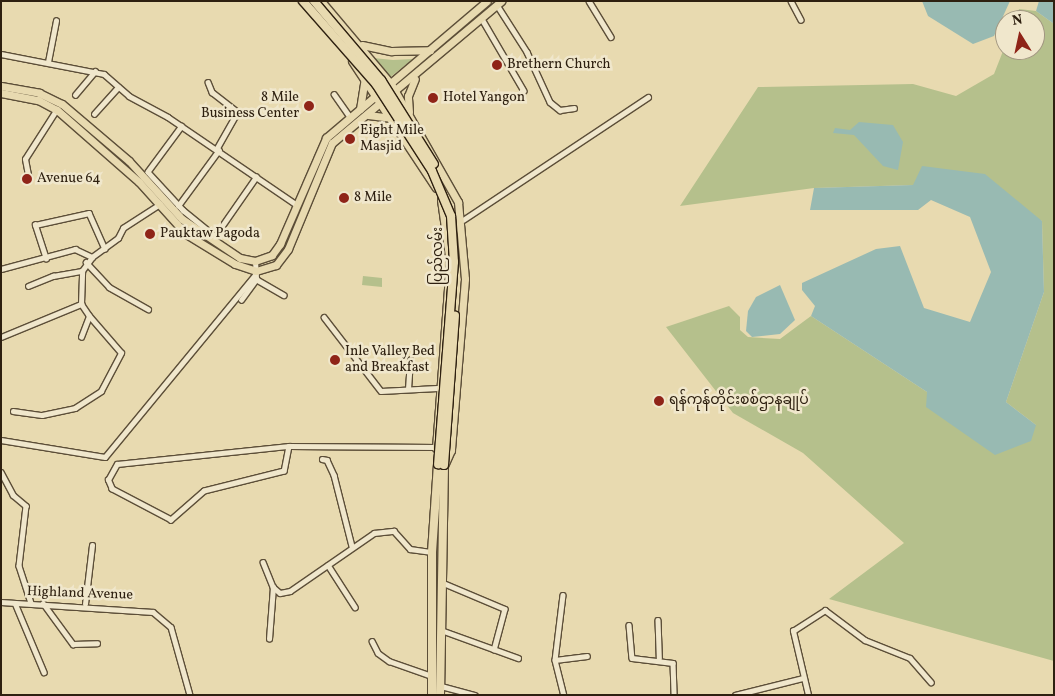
<!DOCTYPE html>
<html>
<head>
<meta charset="utf-8">
<style>
  body { margin:0 }
  #map { position:relative; width:1055px; height:696px; overflow:hidden; background:#e8dab0; font-family:Vollkorn,"Noto Sans Myanmar",serif }
  div>[style] { position:absolute }
  .green>* { inset:0; background:#b5c08c }
  .water>* { inset:0; background:#98bab2 }
  .roads { filter:drop-shadow(1px 0 #5c4e38) drop-shadow(-1px 0 #5c4e38) drop-shadow(0 1px #5c4e38) drop-shadow(0 -1px #5c4e38) }
  .minor>* { height:4.5px; margin:-2.25px; padding:0 2.25px; transform-origin:2.25px; border-radius:2.25px; background:#f0e7cc }
  .primary>* { height:7px; margin:-3.5px; padding:0 3.5px; transform-origin:3.5px; border-radius:3.5px; background:#e8dab0 }
  .trunk>* { height:8px; margin:-4px; padding:0 4px; transform-origin:4px; border-radius:4px; background:#e8dab0 }
  .bridges { filter:drop-shadow(1px 0 #2e2010) drop-shadow(-1px 0 #2e2010) drop-shadow(0 1px #2e2010) drop-shadow(0 -1px #2e2010) }
  .trunk-bridge>* { height:8px; margin:-4px; padding:0 4px; transform-origin:4px; border-radius:4px; background:#e8dab0 }
  .dots>* { width:14px; height:14px; translate:-50% -50%; box-sizing:border-box; border:2px solid #f0e7cc; border-radius:50% }
  span { translate:-50% -50%; white-space:nowrap; text-align:center; line-height:1.15; -webkit-text-stroke:5px #f0e7cc; paint-order:stroke }
  .poi-label { font-size:14px; color:#2e2010 }
  .left { translate:0 -50%; text-align:left }
  .right { translate:-100% -50%; text-align:right }
  .street-label { font-size:14px; color:#2e2010 }
  .frame { position:absolute; inset:0; border:2px solid #2e2010; pointer-events:none }
  .north { position:absolute; left:995px; top:10px; width:50px; height:50px; box-sizing:border-box; background:#f0e7cc; border:1px solid #a29781; border-radius:50%; rotate:350deg; font-size:14px; font-weight:700; line-height:20px; text-align:center; color:#2e2010 }
  .north::after { content:''; display:block; margin:auto; width:18px; height:22px; background:#8f2418; clip-path:polygon(50% 0,100% 100%,50% 72%,0 100%) }
</style>
</head>
<body>
<div id="map">
  <div class="green">
    <i style="clip-path:polygon(1019px 9px,1036px 11px,1054px 24px,1054px 661px,829px 599px,904px 543px,803px 453px,733px 413px,666px 327px,729px 306px,740px 317px,740px 330px,748px 337px,780px 339px,811px 316px,927px 392px,1036px 425px,1006px 402px,1044px 292px,1042px 221px,913px 185px,814px 188px,680px 206px,758px 87px,913px 84px,956px 96px,994px 74px,1005px 46px,1005px 50px,1035px 50px,1035px 20px,1015px 20px)"></i>
    <i style="clip-path:polygon(373px 58px,393px 60px,413px 59px,389px 78px)"></i>
    <i style="clip-path:polygon(363px 276px,382px 278px,382px 287px,362px 285px)"></i>
  </div>
  <div class="water">
    <i style="clip-path:polygon(922px 1px,1010px 1px,994px 36px,973px 44px,928px 16px)"></i>
    <i style="clip-path:polygon(1039px 1px,1054px 1px,1054px 24px,1036px 11px)"></i>
    <i style="clip-path:polygon(859px 122px,893px 125px,903px 142px,898px 170px,883px 166px,854px 135px,833px 133px,835px 128px,850px 130px)"></i>
    <i style="clip-path:polygon(922px 166px,985px 174px,1042px 221px,1044px 292px,1006px 402px,1036px 425px,1031px 441px,995px 455px,926px 407px,927px 392px,811px 316px,815px 306px,802px 290px,802px 283px,876px 249px,900px 246px,924px 308px,970px 322px,991px 272px,970px 217px,931px 200px,918px 210px,810px 210px,814px 188px,913px 185px)"></i>
    <i style="clip-path:polygon(780px 285px,795px 320px,780px 334px,752px 337px,746px 331px,748px 311px,756px 297px)"></i>
  </div>
  <div class="roads">
    <div class="minor">
      <i style="left:589px;top:1px;width:42px;rotate:58.6deg"></i>
      <i style="left:791px;top:1px;width:21px;rotate:62deg"></i>
      <i style="left:497px;top:5px;width:56px;rotate:57.4deg"></i>
      <i style="left:527px;top:52px;width:55px;rotate:65.3deg"></i>
      <i style="left:550px;top:102px;width:13px;rotate:39deg"></i>
      <i style="left:560px;top:110px;width:14px;rotate:-8deg"></i>
      <i style="left:482px;top:19px;width:83px;rotate:59.7deg"></i>
      <i style="left:1px;top:54px;width:105px;rotate:11deg"></i>
      <i style="left:104px;top:74px;width:33px;rotate:41deg"></i>
      <i style="left:129px;top:96px;width:44px;rotate:28.3deg"></i>
      <i style="left:168px;top:117px;width:156px;rotate:34.3deg"></i>
      <i style="left:48px;top:62px;width:42px;rotate:-79deg"></i>
      <i style="left:208px;top:82px;width:11px;rotate:68deg"></i>
      <i style="left:212px;top:92px;width:33px;rotate:38deg"></i>
      <i style="left:238px;top:112px;width:43px;rotate:119.6deg"></i>
      <i style="left:334px;top:94px;width:29px;rotate:55deg"></i>
      <i style="left:75px;top:95px;width:31px;rotate:-50deg"></i>
      <i style="left:94px;top:114px;width:36px;rotate:-48deg"></i>
      <i style="left:182px;top:126px;width:57px;rotate:126.5deg"></i>
      <i style="left:148px;top:172px;width:52px;rotate:47.4deg"></i>
      <i style="left:183px;top:210px;width:41px;rotate:39.1deg"></i>
      <i style="left:215px;top:236px;width:72px;rotate:-55.2deg"></i>
      <i style="left:29px;top:180px;width:21px;rotate:-101deg"></i>
      <i style="left:25px;top:159px;width:59px;rotate:-57.4deg"></i>
      <i style="left:178px;top:206px;width:69px;rotate:-53.8deg"></i>
      <i style="left:463px;top:220px;width:222px;rotate:-33.6deg"></i>
      <i style="left:46px;top:259px;width:36px;rotate:-108deg"></i>
      <i style="left:35px;top:225px;width:55px;rotate:-12.5deg"></i>
      <i style="left:89px;top:213px;width:39px;rotate:66deg"></i>
      <i style="left:86px;top:262px;width:34px;rotate:47deg"></i>
      <i style="left:109px;top:287px;width:45px;rotate:29.4deg"></i>
      <i style="left:1px;top:269px;width:77px;rotate:-15.1deg"></i>
      <i style="left:75px;top:249px;width:19px;rotate:25deg"></i>
      <i style="left:92px;top:257px;width:32px;rotate:-36deg"></i>
      <i style="left:118px;top:238px;width:11px;rotate:-63deg"></i>
      <i style="left:123px;top:228px;width:44px;rotate:-33deg"></i>
      <i style="left:256px;top:279px;width:32px;rotate:30deg"></i>
      <i style="left:28px;top:286px;width:27px;rotate:-22deg"></i>
      <i style="left:53px;top:276px;width:29px;rotate:-10deg"></i>
      <i style="left:241px;top:300px;width:26px;rotate:-54deg"></i>
      <i style="left:256px;top:279px;width:18px;rotate:-93deg"></i>
      <i style="left:324px;top:317px;width:93px;rotate:52.4deg"></i>
      <i style="left:381px;top:391px;width:56px;rotate:-3.1deg"></i>
      <i style="left:1px;top:337px;width:87px;rotate:-22.4deg"></i>
      <i style="left:81px;top:304px;width:33px;rotate:-88deg"></i>
      <i style="left:82px;top:271px;width:17px;rotate:-54deg"></i>
      <i style="left:81px;top:337px;width:22px;rotate:-69deg"></i>
      <i style="left:89px;top:316px;width:14px;rotate:-124deg"></i>
      <i style="left:408px;top:389px;width:29px;rotate:-86deg"></i>
      <i style="left:13px;top:411px;width:29px;rotate:8deg"></i>
      <i style="left:42px;top:415px;width:34px;rotate:-12deg"></i>
      <i style="left:75px;top:408px;width:31px;rotate:-33deg"></i>
      <i style="left:101px;top:391px;width:43px;rotate:-62.2deg"></i>
      <i style="left:121px;top:353px;width:49px;rotate:-130.9deg"></i>
      <i style="left:1px;top:440px;width:105px;rotate:9.3deg"></i>
      <i style="left:105px;top:457px;width:236px;rotate:-50.5deg"></i>
      <i style="left:289px;top:446px;width:25px;rotate:101deg"></i>
      <i style="left:284px;top:471px;width:82px;rotate:166deg"></i>
      <i style="left:204px;top:491px;width:44px;rotate:138.7deg"></i>
      <i style="left:171px;top:520px;width:67px;rotate:-152.3deg"></i>
      <i style="left:112px;top:489px;width:10px;rotate:-114deg"></i>
      <i style="left:108px;top:480px;width:18px;rotate:-61deg"></i>
      <i style="left:117px;top:464px;width:173px;rotate:-6deg"></i>
      <i style="left:289px;top:446px;width:147px;rotate:0.4deg"></i>
      <i style="left:322px;top:459px;width:5px;rotate:11deg"></i>
      <i style="left:327px;top:460px;width:17px;rotate:65deg"></i>
      <i style="left:334px;top:475px;width:73px;rotate:75.8deg"></i>
      <i style="left:1px;top:472px;width:26px;rotate:62deg"></i>
      <i style="left:13px;top:495px;width:17px;rotate:40deg"></i>
      <i style="left:26px;top:506px;width:60px;rotate:96.7deg"></i>
      <i style="left:19px;top:566px;width:39px;rotate:72deg"></i>
      <i style="left:263px;top:562px;width:27px;rotate:68deg"></i>
      <i style="left:273px;top:587px;width:9px;rotate:41deg"></i>
      <i style="left:280px;top:593px;width:10px;rotate:-11deg"></i>
      <i style="left:290px;top:591px;width:102px;rotate:-34.6deg"></i>
      <i style="left:374px;top:533px;width:20px;rotate:-6deg"></i>
      <i style="left:394px;top:531px;width:24px;rotate:48deg"></i>
      <i style="left:410px;top:549px;width:22px;rotate:8deg"></i>
      <i style="left:328px;top:565px;width:50px;rotate:57.3deg"></i>
      <i style="left:441px;top:582px;width:69px;rotate:22.9deg"></i>
      <i style="left:505px;top:609px;width:42px;rotate:105deg"></i>
      <i style="left:563px;top:595px;width:65px;rotate:97deg"></i>
      <i style="left:555px;top:660px;width:36px;rotate:76deg"></i>
      <i style="left:1px;top:602px;width:152px;rotate:3.8deg"></i>
      <i style="left:153px;top:612px;width:23px;rotate:40deg"></i>
      <i style="left:171px;top:627px;width:71px;rotate:74.4deg"></i>
      <i style="left:15px;top:603px;width:75px;rotate:67.2deg"></i>
      <i style="left:43px;top:603px;width:51px;rotate:53.8deg"></i>
      <i style="left:73px;top:644px;width:24px;rotate:-2deg"></i>
      <i style="left:85px;top:604px;width:59px;rotate:-83.2deg"></i>
      <i style="left:658px;top:620px;width:38px;rotate:88deg"></i>
      <i style="left:629px;top:625px;width:33px;rotate:85deg"></i>
      <i style="left:632px;top:658px;width:41px;rotate:7deg"></i>
      <i style="left:673px;top:663px;width:32px;rotate:88deg"></i>
      <i style="left:441px;top:630px;width:82px;rotate:20deg"></i>
      <i style="left:269px;top:639px;width:52px;rotate:-85.6deg"></i>
      <i style="left:372px;top:641px;width:13px;rotate:63deg"></i>
      <i style="left:378px;top:653px;width:14px;rotate:36deg"></i>
      <i style="left:389px;top:661px;width:46px;rotate:19.2deg"></i>
      <i style="left:555px;top:660px;width:32px;rotate:-7deg"></i>
      <i style="left:441px;top:686px;width:35px;rotate:15deg"></i>
      <i style="left:735px;top:695px;width:70px;rotate:-14deg"></i>
      <i style="left:808px;top:695px;width:66px;rotate:-103.2deg"></i>
      <i style="left:793px;top:631px;width:38px;rotate:-33deg"></i>
      <i style="left:825px;top:610px;width:50px;rotate:36.9deg"></i>
      <i style="left:865px;top:640px;width:48px;rotate:21.8deg"></i>
      <i style="left:910px;top:658px;width:32px;rotate:49deg"></i>
    </div>
    <div class="primary">
      <i style="left:321px;top:1px;width:109px;rotate:49.9deg"></i>
      <i style="left:391px;top:84px;width:136px;rotate:60.4deg"></i>
      <i style="left:458px;top:202px;width:77px;rotate:84.8deg"></i>
      <i style="left:465px;top:279px;width:172px;rotate:94.7deg"></i>
      <i style="left:451px;top:450px;width:17px;rotate:114deg"></i>
      <i style="left:362px;top:45px;width:30px;rotate:12deg"></i>
      <i style="left:391px;top:51px;width:39px;rotate:-1deg"></i>
      <i style="left:352px;top:61px;width:152px;rotate:56.5deg"></i>
      <i style="left:1px;top:86px;width:39px;rotate:10deg"></i>
      <i style="left:39px;top:93px;width:25px;rotate:26deg"></i>
      <i style="left:62px;top:104px;width:88px;rotate:40.4deg"></i>
      <i style="left:129px;top:161px;width:79px;rotate:47.6deg"></i>
      <i style="left:182px;top:219px;width:70px;rotate:33.9deg"></i>
      <i style="left:240px;top:258px;width:15px;rotate:11deg"></i>
      <i style="left:255px;top:261px;width:18px;rotate:-19deg"></i>
      <i style="left:272px;top:255px;width:14px;rotate:-54deg"></i>
      <i style="left:280px;top:244px;width:116px;rotate:-66.5deg"></i>
      <i style="left:326px;top:138px;width:211px;rotate:-40.4deg"></i>
      <i style="left:1px;top:93px;width:38px;rotate:11deg"></i>
      <i style="left:38px;top:100px;width:21px;rotate:28deg"></i>
      <i style="left:57px;top:110px;width:109px;rotate:41.3deg"></i>
      <i style="left:139px;top:182px;width:70px;rotate:47.9deg"></i>
      <i style="left:186px;top:234px;width:57px;rotate:31.5deg"></i>
      <i style="left:235px;top:264px;width:22px;rotate:18deg"></i>
      <i style="left:256px;top:271px;width:21px;rotate:-17deg"></i>
      <i style="left:276px;top:265px;width:20px;rotate:-53deg"></i>
      <i style="left:288px;top:249px;width:115px;rotate:-67.5deg"></i>
      <i style="left:332px;top:143px;width:221px;rotate:-40deg"></i>
      <i style="left:360px;top:109px;width:30px;rotate:-81deg"></i>
      <i style="left:409px;top:112px;width:16px;rotate:-94deg"></i>
      <i style="left:408px;top:96px;width:18px;rotate:-68deg"></i>
      <i style="left:368px;top:115px;width:24px;rotate:7deg"></i>
      <i style="left:436px;top:448px;width:186px;rotate:-85.7deg"></i>
      <i style="left:450px;top:263px;width:64px;rotate:-98.1deg"></i>
    </div>
    <div class="trunk">
      <i style="left:432px;top:695px;width:143px;rotate:-90deg"></i>
      <i style="left:432px;top:552px;width:88px;rotate:-86.1deg"></i>
      <i style="left:440px;top:695px;width:230px;rotate:-89deg"></i>
    </div>
  </div>
  <div class="bridges">
    <div class="trunk-bridge">
      <i style="left:303px;top:1px;width:111px;rotate:48.7deg"></i>
      <i style="left:376px;top:84px;width:103px;rotate:57.2deg"></i>
      <i style="left:432px;top:171px;width:49px;rotate:67.1deg"></i>
      <i style="left:451px;top:216px;width:46px;rotate:86.3deg"></i>
      <i style="left:454px;top:262px;width:203px;rotate:94.5deg"></i>
      <i style="left:314px;top:1px;width:104px;rotate:49.7deg"></i>
      <i style="left:381px;top:80px;width:99px;rotate:57.8deg"></i>
      <i style="left:444px;top:465px;width:150px;rotate:-85.8deg"></i>
    </div>
  </div>
  <div class="dots">
    <i style="left:497px;top:65px;background:#8f2418"></i>
    <i style="left:433px;top:98px;background:#8f2418"></i>
    <i style="left:309px;top:106px;background:#8f2418"></i>
    <i style="left:350px;top:139px;background:#8f2418"></i>
    <i style="left:27px;top:179px;background:#8f2418"></i>
    <i style="left:344px;top:198px;background:#8f2418"></i>
    <i style="left:150px;top:234px;background:#8f2418"></i>
    <i style="left:335px;top:360px;background:#8f2418"></i>
    <i style="left:659px;top:401px;background:#8f2418"></i>
  </div>
  <div class="poi-label">
    <span class="left" style="left:507px;top:65px">Brethern Church</span>
    <span class="right" style="left:299px;top:106px">8 Mile<br>Business Center</span>
    <span class="left" style="left:443px;top:98px">Hotel Yangon</span>
    <span class="left" style="left:360px;top:139px">Eight Mile<br>Masjid</span>
    <span class="left" style="left:37px;top:179px">Avenue 64</span>
    <span class="left" style="left:354px;top:198px">8 Mile</span>
    <span class="left" style="left:160px;top:234px">Pauktaw Pagoda</span>
    <span class="left" style="left:345px;top:360px">Inle Valley Bed<br>and Breakfast</span>
    <span class="left" style="left:669px;top:401px">ရန်ကုန်တိုင်းစစ်ဌာနချုပ်</span>
  </div>
  <div class="street-label">
    <span style="left:439px;top:256px;rotate:-90deg">ပြည်လမ်း</span>
    <span style="left:80px;top:594px;rotate:2deg">Highland Avenue</span>
  </div>
  <div class="frame"></div>
  <div class="north">N</div>
</div>
</body>
</html>
